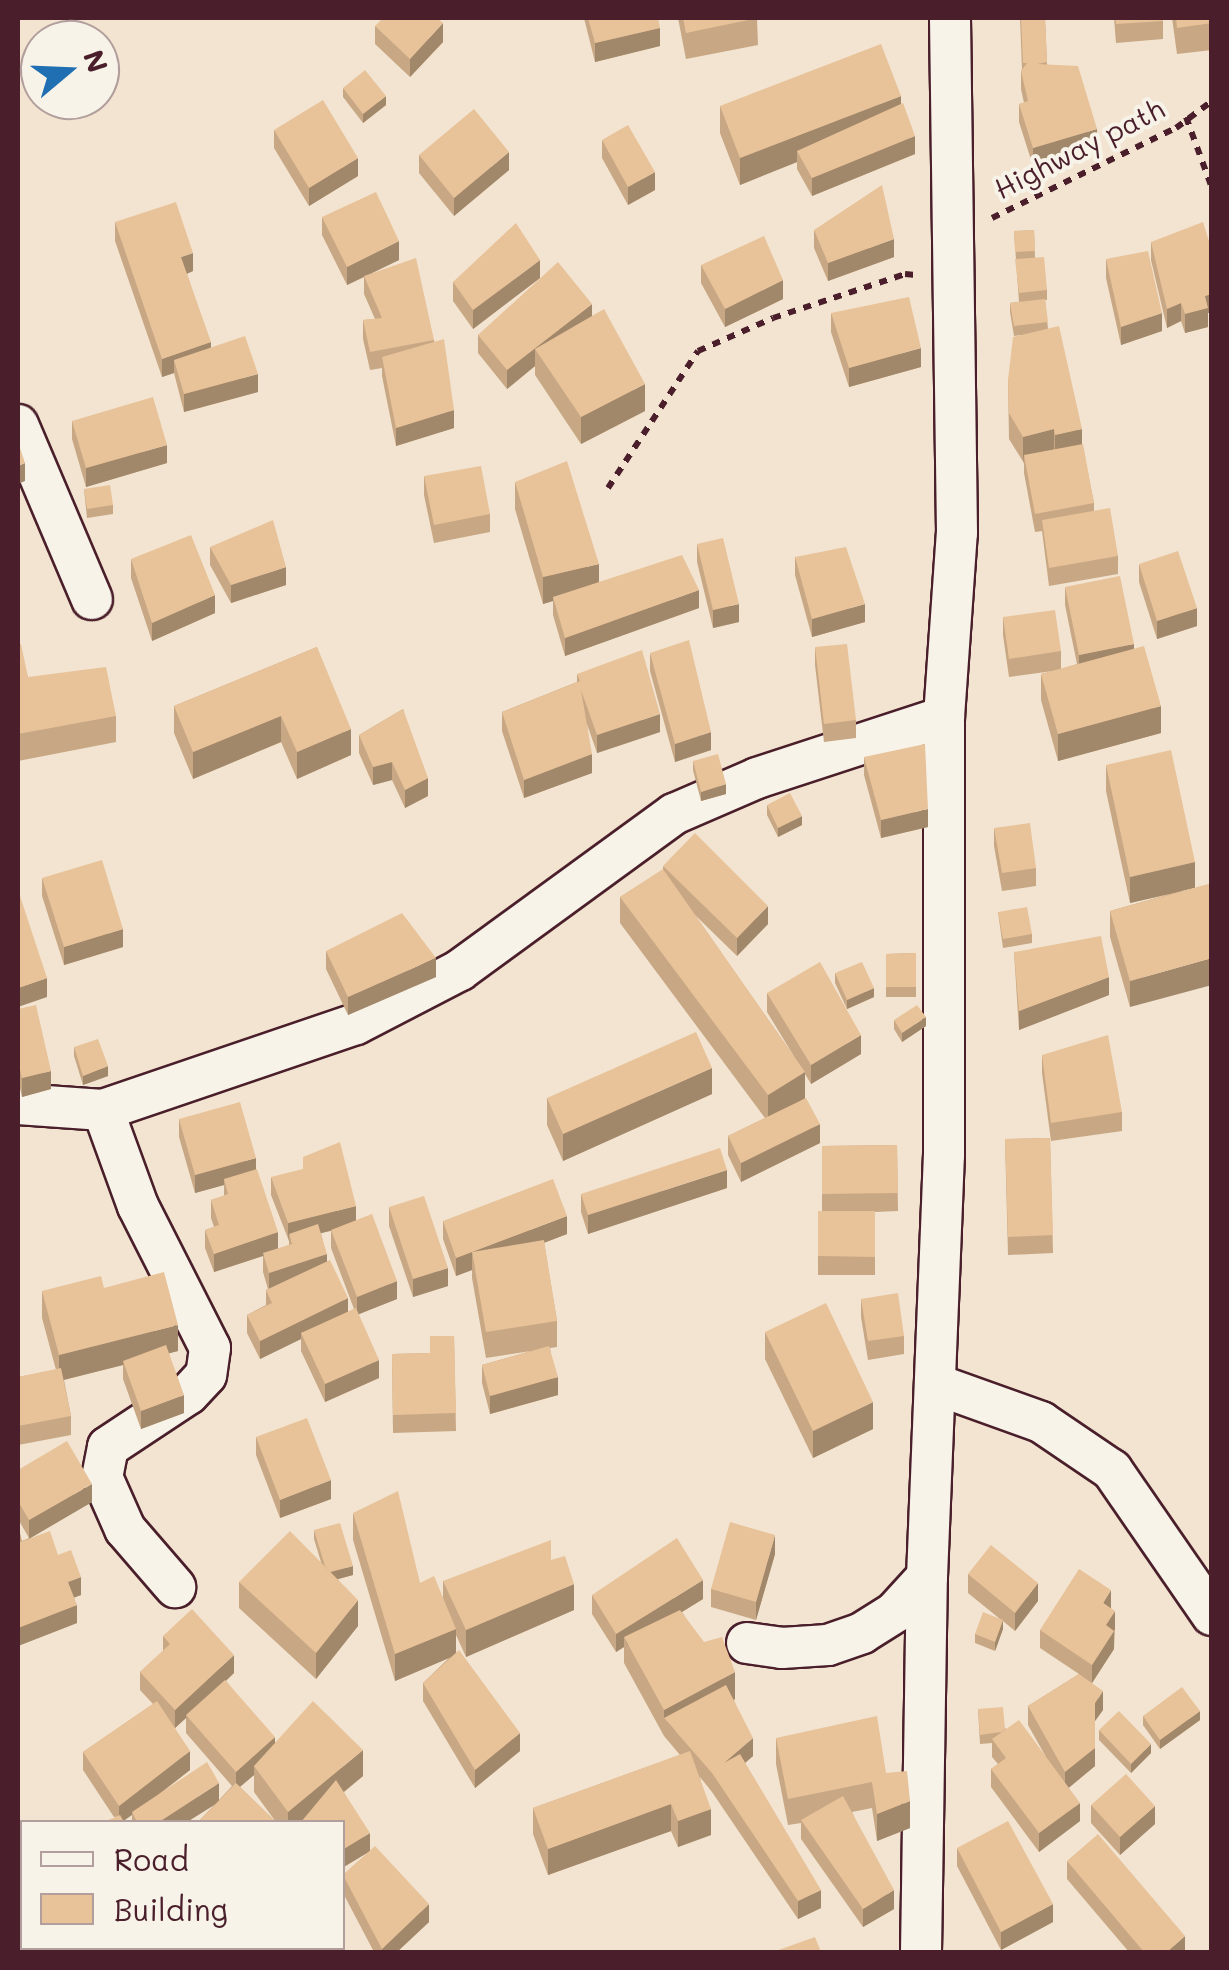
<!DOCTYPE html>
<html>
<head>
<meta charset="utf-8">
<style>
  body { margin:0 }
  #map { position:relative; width:1229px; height:1970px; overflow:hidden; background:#f2e4d0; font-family:Mali,sans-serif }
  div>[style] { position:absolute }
  .path>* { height:6px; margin-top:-3px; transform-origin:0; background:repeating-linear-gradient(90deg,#4a1f2b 0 8px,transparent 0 16px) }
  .roads { filter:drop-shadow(2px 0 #4a1f2b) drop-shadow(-2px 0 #4a1f2b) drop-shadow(0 2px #4a1f2b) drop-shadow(0 -2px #4a1f2b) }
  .minor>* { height:40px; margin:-20px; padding:0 20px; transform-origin:20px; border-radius:20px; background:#f7f3e8 }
  .wall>* { inset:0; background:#c8a784 }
  .shaded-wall>* { inset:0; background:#a2886b }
  .building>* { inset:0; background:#e8c299 }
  span { translate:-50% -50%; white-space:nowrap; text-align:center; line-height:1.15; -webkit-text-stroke:8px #f7f3e8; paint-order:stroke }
  .street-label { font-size:28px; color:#4a1f2b }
  .frame { position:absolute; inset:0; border:20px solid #4a1f2b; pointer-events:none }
  .legend { position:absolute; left:20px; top:1820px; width:325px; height:130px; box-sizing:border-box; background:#f7f3e8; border:2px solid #b29e9c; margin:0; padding:12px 18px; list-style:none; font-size:30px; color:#4a1f2b }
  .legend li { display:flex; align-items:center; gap:20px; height:50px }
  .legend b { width:50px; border:2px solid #b29e9c }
  .north { position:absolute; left:20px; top:20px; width:100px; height:100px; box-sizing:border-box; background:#f7f3e8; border:2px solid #b29e9c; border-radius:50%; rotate:71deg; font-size:28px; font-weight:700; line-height:40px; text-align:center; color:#4a1f2b }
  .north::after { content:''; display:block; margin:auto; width:35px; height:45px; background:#1f6fb2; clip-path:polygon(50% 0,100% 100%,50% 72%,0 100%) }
</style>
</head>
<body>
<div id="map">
  <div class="path">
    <i style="left:1186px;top:117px;width:76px;rotate:69.9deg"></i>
    <i style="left:992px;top:218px;width:205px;rotate:-26.1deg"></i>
    <i style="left:1176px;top:128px;width:45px;rotate:-36.9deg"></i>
    <i style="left:608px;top:488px;width:164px;rotate:-56.7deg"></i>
    <i style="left:698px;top:351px;width:82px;rotate:-23.7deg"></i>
    <i style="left:773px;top:318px;width:139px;rotate:-18.4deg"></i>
    <i style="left:905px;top:274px;width:11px;rotate:5deg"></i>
  </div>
  <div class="roads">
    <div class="minor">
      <i style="left:18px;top:425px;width:189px;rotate:67deg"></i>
      <i style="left:18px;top:1104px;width:85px;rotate:4deg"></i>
      <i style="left:103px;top:1110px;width:267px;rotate:-18.8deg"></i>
      <i style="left:356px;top:1024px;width:117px;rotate:-27.4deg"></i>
      <i style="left:460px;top:970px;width:265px;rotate:-36.1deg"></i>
      <i style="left:674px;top:814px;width:90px;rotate:-23.4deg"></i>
      <i style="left:757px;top:778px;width:197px;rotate:-18.1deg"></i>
      <i style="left:103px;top:1110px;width:102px;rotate:70deg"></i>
      <i style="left:138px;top:1206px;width:159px;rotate:63.1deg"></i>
      <i style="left:210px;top:1348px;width:27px;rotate:98deg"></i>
      <i style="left:206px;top:1375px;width:26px;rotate:133deg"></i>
      <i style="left:188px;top:1394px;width:96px;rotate:146.5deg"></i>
      <i style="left:108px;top:1447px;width:31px;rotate:101deg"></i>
      <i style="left:102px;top:1477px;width:57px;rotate:66.1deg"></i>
      <i style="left:125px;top:1529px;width:77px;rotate:49.2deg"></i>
      <i style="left:935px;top:1384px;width:113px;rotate:19.7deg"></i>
      <i style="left:1041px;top:1422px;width:86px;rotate:34.1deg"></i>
      <i style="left:1112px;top:1470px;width:176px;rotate:55.4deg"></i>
      <i style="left:747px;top:1643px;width:35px;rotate:8deg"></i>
      <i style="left:782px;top:1648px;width:46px;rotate:-3.7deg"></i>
      <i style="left:828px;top:1645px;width:36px;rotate:-19deg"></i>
      <i style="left:862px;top:1633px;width:39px;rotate:-32deg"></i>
      <i style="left:895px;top:1612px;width:47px;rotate:-47.6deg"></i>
      <i style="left:921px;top:1952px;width:375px;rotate:-89.1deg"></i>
      <i style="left:927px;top:1577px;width:422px;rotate:-87.7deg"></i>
      <i style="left:944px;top:1155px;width:438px;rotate:-90deg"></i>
      <i style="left:944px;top:717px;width:184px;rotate:-86deg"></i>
      <i style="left:957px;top:533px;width:515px;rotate:-90.78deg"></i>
    </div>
  </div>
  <div class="wall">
    <i style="clip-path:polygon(584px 18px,658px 18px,660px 46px,595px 62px)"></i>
    <i style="clip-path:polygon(678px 18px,757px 18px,758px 45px,686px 59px)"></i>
    <i style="clip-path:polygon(1020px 18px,1045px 18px,1047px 64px,1097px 147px,1033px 166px,1019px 122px,1019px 104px,1024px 103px,1021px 89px,1021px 71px,1022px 69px)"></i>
    <i style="clip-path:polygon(1114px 18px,1163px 18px,1163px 39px,1116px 43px)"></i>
    <i style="clip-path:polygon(1172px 18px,1212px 18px,1212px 50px,1177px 54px)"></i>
    <i style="clip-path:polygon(375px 26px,443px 42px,410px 77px,375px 44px)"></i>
    <i style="clip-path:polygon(343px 88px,386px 105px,363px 123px,343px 97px)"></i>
    <i style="clip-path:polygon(901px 104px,915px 154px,812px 196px,797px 169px,797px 162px,740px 185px,720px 133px,720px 106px)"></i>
    <i style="clip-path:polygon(274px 130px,358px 176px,309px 206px,274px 148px)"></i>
    <i style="clip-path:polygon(602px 140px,655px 190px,628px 205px,602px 158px)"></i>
    <i style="clip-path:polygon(419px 155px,509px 170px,454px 216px,419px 173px)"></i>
    <i style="clip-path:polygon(322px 217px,399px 260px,372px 273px,434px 340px,454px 428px,396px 446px,382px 376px,382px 368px,370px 370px,363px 339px,363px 320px,375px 319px,364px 294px,364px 277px,347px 285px,322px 235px)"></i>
    <i style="clip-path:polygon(115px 222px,193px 271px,187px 274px,211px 348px,258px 392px,184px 412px,174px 373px,162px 377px,115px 241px)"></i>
    <i style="clip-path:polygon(814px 230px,894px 257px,828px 281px,814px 248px)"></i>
    <i style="clip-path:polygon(1034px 230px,1035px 257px,1047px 290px,1047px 300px,1045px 300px,1048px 329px,1082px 444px,1094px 503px,1094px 511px,1118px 556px,1118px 574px,1049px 586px,1042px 531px,1035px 532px,1024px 473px,1024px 463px,1009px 439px,1008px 380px,1021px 335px,1014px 336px,1010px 312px,1010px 303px,1019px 302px,1014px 231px)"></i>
    <i style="clip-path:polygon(1151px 242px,1212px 251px,1212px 312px,1208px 313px,1208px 327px,1185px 333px,1181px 321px,1167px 328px,1151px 260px)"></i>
    <i style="clip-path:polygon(1106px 259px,1162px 331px,1121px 345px,1106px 278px)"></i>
    <i style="clip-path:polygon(701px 265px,783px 299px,725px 327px,701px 283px)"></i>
    <i style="clip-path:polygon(540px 278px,473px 329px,453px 301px,453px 282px)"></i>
    <i style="clip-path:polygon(831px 313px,921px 367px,849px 387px,831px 332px)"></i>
    <i style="clip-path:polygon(592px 316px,645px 411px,581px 444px,535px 375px,535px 366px,507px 389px,478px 353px,478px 335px)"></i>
    <i style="clip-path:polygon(72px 421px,167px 463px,86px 487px,72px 439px)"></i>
    <i style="clip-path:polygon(424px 476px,490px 514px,490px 532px,434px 543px,424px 495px)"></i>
    <i style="clip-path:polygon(515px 482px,599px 582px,699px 608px,565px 656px,553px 615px,553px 601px,543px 604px,515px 509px)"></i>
    <i style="clip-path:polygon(84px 489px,113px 505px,113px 514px,87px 518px)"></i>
    <i style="clip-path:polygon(697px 544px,739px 622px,713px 628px,697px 562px)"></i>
    <i style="clip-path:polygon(210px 547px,286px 585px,231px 603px,210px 565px)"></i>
    <i style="clip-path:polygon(795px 557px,865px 622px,812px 637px,795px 575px)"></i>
    <i style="clip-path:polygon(131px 559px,215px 613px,152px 641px,131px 578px)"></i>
    <i style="clip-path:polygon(1139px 564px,1197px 626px,1157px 639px,1139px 582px)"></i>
    <i style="clip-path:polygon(1065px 587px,1134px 649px,1161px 733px,1058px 761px,1041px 700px,1041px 674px,1053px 671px,1009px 677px,1003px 635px,1003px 617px,1061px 651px,1061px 669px,1077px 664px,1065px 605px)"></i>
    <i style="clip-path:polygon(18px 644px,28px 677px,116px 716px,116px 742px,18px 761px)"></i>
    <i style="clip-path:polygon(317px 647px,351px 755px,297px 779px,281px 742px,193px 779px,174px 733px,174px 706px)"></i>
    <i style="clip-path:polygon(815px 647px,856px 720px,856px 738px,824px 742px,815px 665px)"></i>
    <i style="clip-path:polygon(650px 653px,711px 750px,675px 762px,650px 671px)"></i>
    <i style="clip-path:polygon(577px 674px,660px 732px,597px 753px,587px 724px,592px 773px,524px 798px,502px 731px,502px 712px,577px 682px)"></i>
    <i style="clip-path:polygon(403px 709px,428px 796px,405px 808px,392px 780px,373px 785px,359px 753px,359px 735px)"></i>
    <i style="clip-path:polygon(864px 757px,928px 827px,881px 838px,864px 775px)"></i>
    <i style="clip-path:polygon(693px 761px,726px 794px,701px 801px,693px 770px)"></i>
    <i style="clip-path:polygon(1106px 765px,1195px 862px,1130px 1007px,1110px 937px,1110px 911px,1170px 894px,1130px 903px,1106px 791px)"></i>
    <i style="clip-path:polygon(767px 805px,802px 825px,778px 837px,767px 815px)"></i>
    <i style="clip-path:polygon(994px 828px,1036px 868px,1036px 886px,1002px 891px,994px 846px)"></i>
    <i style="clip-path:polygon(663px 866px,768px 924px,737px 956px,695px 915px,795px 1058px,767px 1012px,767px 993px,861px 1054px,811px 1084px,805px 1074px,805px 1098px,820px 1143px,741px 1182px,728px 1155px,728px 1136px,765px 1118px,620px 923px,620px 897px,663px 870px)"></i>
    <i style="clip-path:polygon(42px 878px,123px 947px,64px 965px,42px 896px)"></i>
    <i style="clip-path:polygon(998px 912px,1032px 934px,1032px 943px,1003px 948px)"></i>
    <i style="clip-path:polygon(326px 951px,436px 977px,348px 1015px,326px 969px)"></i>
    <i style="clip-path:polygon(1014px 952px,1109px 995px,1019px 1030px)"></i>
    <i style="clip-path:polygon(916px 953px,916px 997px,886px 997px,886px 954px)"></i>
    <i style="clip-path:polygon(835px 973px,874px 997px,847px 1009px,835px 983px)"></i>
    <i style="clip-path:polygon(18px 1009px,51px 1089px,22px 1097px,18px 1080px)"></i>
    <i style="clip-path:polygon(894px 1020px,926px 1026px,902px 1042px,894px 1029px)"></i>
    <i style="clip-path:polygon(74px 1047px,108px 1076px,83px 1085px,74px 1056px)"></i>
    <i style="clip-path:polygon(1042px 1055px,1122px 1112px,1122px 1131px,1051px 1141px,1042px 1073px)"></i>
    <i style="clip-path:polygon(712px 1094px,563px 1161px,547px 1125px,547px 1098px)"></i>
    <i style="clip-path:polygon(evenodd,179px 1119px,256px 1169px,278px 1249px,289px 1245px,289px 1241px,271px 1195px,271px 1177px,356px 1220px,397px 1299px,358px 1314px,379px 1378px,325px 1402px,301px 1351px,301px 1339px,260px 1359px,247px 1333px,247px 1315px,266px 1305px,266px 1290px,268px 1289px,263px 1272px,263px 1256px,214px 1272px,205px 1248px,205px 1230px,214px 1227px,211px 1218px,211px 1200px,224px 1196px,224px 1185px,195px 1193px,179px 1137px,179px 1119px,331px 1231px,331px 1248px,354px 1309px,348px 1312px,327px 1261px,321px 1233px,331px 1231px)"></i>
    <i style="clip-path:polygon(1050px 1138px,1053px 1253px,1008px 1255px,1005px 1139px)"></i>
    <i style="clip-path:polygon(897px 1145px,898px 1211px,875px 1212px,875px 1275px,818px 1275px,818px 1211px,822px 1211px,822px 1146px)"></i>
    <i style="clip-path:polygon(727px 1188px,588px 1234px,581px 1212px,581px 1194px)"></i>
    <i style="clip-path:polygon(389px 1207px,448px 1286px,413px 1297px,389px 1226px)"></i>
    <i style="clip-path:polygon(443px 1221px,567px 1234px,544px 1243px,557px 1321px,557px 1347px,550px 1348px,558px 1395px,490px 1414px,482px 1383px,482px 1365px,531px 1351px,486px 1358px,472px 1278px,472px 1270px,456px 1276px,443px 1239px)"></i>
    <i style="clip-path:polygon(104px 1288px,178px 1351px,169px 1353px,184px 1413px,141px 1429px,123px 1379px,123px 1365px,64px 1380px,71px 1416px,71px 1435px,18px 1445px,18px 1377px,56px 1370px,42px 1318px,42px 1291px)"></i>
    <i style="clip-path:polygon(861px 1299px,904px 1336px,904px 1354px,868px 1360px,861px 1317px)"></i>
    <i style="clip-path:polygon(765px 1332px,873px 1429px,813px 1458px,765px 1359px)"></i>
    <i style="clip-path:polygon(454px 1336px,456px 1431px,393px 1433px,392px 1354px,430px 1353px)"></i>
    <i style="clip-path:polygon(256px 1437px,331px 1499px,280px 1518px,256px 1455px)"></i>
    <i style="clip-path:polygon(18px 1470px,92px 1502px,29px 1538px,58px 1555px,81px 1595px,74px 1597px,77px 1623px,18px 1646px,18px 1524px,22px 1541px,29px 1538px,18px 1519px)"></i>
    <i style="clip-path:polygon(353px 1513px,420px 1583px,443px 1599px,443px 1581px,551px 1560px,574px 1610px,466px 1657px,456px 1635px,456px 1652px,520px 1751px,475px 1788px,423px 1701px,423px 1683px,449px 1658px,395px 1681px,353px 1540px)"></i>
    <i style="clip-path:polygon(314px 1530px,353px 1575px,338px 1579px,358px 1626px,316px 1679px,239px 1608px,239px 1582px,321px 1562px,314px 1539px)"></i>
    <i style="clip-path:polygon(775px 1554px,756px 1620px,711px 1607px,711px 1589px)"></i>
    <i style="clip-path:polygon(968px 1574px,1038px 1601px,1015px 1631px,1003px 1621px,1003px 1629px,995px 1651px,975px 1643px,975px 1634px,1000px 1619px,968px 1593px)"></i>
    <i style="clip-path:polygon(592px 1595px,703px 1599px,682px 1612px,735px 1699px,734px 1700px,753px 1756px,745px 1763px,821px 1908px,798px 1919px,712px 1792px,700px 1777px,711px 1835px,678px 1847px,671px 1831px,548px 1875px,533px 1834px,533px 1808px,680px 1755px,664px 1736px,624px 1663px,624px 1647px,616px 1652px,592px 1614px)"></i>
    <i style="clip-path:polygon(1111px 1608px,1115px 1629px,1114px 1649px,1092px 1683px,1103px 1710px,1095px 1721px,1095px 1766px,1068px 1788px,1080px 1821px,1039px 1852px,991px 1787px,991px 1769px,998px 1764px,992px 1757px,992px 1743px,980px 1744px,978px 1709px,1046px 1757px,1028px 1725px,1028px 1706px,1079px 1674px,1040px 1648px,1040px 1630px)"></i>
    <i style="clip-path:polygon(evenodd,163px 1636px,234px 1673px,226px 1681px,275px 1742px,363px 1776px,344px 1792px,370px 1851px,429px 1922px,397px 1952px,374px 1952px,343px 1893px,343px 1875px,369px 1852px,342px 1868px,342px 1822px,276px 1822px,254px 1792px,254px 1775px,240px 1787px,276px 1822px,199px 1822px,199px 1821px,215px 1804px,187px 1822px,132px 1822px,132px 1815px,114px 1817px,83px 1770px,83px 1752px,153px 1704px,140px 1690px,140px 1672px,163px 1651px,163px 1636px,186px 1718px,186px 1733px,232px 1786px,219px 1800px,161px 1793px,190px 1770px,175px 1728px,186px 1718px)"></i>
    <i style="clip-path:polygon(1143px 1716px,1200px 1720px,1160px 1749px,1143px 1725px)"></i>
    <i style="clip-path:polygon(1099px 1730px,1151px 1753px,1131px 1773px,1099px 1740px)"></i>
    <i style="clip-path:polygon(776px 1738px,886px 1773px,910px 1828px,877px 1841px,872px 1808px,852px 1812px,894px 1909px,863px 1927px,801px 1839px,801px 1823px,788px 1825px,776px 1764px)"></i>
    <i style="clip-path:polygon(1091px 1805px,1155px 1824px,1120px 1855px,1091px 1823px)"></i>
    <i style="clip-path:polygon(957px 1848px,1053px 1922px,1001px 1950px,957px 1866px)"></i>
    <i style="clip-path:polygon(1067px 1861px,1185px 1952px,1129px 1952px,1067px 1879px)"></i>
    <i style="clip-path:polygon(207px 1948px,306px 1948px,299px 1952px,210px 1952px)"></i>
  </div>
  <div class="shaded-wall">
    <i style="clip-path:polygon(443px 23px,443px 42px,410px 77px,410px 59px)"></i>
    <i style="clip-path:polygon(660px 28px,660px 46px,595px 62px,595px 43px)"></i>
    <i style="clip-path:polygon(386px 96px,386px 105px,363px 123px,363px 114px)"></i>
    <i style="clip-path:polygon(901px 96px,901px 122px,797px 151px,797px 162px,740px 185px,740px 158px)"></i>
    <i style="clip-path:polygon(1097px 129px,1097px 147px,1033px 166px,1033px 148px)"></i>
    <i style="clip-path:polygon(915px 136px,915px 154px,812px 196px,812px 178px)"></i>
    <i style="clip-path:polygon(509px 152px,509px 170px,454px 216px,454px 198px)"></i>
    <i style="clip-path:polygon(358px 158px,358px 176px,309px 206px,309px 188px)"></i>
    <i style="clip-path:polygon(655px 172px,655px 190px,628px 205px,628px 187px)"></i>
    <i style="clip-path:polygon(894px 239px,894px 257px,828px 281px,828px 263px)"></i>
    <i style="clip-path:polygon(399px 241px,399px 260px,347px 285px,347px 267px)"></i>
    <i style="clip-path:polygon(193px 253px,193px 271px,181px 276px,181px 257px)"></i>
    <i style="clip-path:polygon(540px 260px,540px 278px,473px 329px,473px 310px)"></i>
    <i style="clip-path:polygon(783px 280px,783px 299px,725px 327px,725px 309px)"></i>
    <i style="clip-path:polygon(1212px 294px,1212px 312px,1208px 313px,1208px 327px,1185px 333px,1185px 314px,1205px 296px)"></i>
    <i style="clip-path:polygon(1181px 303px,1181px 321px,1167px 328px,1167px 309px)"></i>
    <i style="clip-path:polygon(592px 304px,592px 322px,535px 349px,535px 366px,507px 389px,507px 370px)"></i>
    <i style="clip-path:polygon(1162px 313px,1162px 331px,1121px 345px,1121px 327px)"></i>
    <i style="clip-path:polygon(211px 342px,211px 361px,174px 360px,174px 373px,162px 377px,162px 359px)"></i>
    <i style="clip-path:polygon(921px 348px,921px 367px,849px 387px,849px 368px)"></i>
    <i style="clip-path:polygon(258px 374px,258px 392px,184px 412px,184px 394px)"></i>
    <i style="clip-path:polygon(645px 384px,645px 411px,581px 444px,581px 417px)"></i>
    <i style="clip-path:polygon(454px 410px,454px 428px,396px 446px,396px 428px)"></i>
    <i style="clip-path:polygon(1054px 429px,1054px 455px,1024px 455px,1023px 464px,1023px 437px)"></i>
    <i style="clip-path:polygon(1082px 429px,1082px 456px,1055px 461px,1055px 435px)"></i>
    <i style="clip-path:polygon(167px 445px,167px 463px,86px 487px,86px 468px)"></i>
    <i style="clip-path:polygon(25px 463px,25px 481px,18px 484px,18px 466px)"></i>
    <i style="clip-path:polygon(599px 564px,599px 590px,553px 597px,553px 601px,543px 604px,543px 577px)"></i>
    <i style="clip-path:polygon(286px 567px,286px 585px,231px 603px,231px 585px)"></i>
    <i style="clip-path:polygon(699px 590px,699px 608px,565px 656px,565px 638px)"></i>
    <i style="clip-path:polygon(215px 595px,215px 613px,152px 641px,152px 623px)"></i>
    <i style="clip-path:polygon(739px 604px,739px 622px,713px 628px,713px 610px)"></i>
    <i style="clip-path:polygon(865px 604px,865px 622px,812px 637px,812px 619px)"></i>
    <i style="clip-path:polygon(1197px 608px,1197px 626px,1157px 639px,1157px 621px)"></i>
    <i style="clip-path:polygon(1134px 644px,1134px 662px,1079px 674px,1079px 655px)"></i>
    <i style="clip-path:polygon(1161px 706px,1161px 733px,1058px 761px,1058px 734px)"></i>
    <i style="clip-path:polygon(660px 714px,660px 732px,597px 753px,597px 735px)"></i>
    <i style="clip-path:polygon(281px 716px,281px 742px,193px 779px,193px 752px)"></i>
    <i style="clip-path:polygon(351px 729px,351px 755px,297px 779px,297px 752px)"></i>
    <i style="clip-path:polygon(711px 732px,711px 750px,675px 762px,675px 744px)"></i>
    <i style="clip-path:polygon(592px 754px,592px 773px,524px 798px,524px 780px)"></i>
    <i style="clip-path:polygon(392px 762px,392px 780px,373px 785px,373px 767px)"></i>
    <i style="clip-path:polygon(428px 778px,428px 796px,405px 808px,405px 790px)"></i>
    <i style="clip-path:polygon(726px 784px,726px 794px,701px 801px,701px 792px)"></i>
    <i style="clip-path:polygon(928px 809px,928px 827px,881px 838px,881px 820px)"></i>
    <i style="clip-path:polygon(802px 816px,802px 825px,778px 837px,778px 828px)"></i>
    <i style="clip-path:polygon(1195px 862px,1195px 888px,1130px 903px,1130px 877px)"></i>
    <i style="clip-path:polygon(768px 906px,768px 924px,737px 956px,737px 938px)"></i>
    <i style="clip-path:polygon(123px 929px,123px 947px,64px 965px,64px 947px)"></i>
    <i style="clip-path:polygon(436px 958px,436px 977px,348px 1015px,348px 997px)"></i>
    <i style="clip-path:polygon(1212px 958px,1212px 985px,1130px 1007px,1130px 981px)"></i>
    <i style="clip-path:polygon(1109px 977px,1109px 995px,1019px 1030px,1019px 1011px)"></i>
    <i style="clip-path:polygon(47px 978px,47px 997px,18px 1007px,18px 988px)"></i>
    <i style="clip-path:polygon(874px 988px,874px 997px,847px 1009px,847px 1000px)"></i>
    <i style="clip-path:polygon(926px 1017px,926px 1026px,902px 1042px,902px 1033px)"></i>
    <i style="clip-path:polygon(861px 1035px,861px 1054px,811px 1084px,811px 1065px)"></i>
    <i style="clip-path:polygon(108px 1066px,108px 1076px,83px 1085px,83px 1076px)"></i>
    <i style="clip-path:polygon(712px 1068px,712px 1094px,563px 1161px,563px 1134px)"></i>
    <i style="clip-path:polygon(51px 1071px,51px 1089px,22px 1097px,22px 1078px)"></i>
    <i style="clip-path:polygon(805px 1072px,805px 1098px,768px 1122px,768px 1095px)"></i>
    <i style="clip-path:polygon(820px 1124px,820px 1143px,741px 1182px,741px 1163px)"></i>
    <i style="clip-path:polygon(256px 1158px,256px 1176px,224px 1179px,224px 1185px,195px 1193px,195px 1175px)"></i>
    <i style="clip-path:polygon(727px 1170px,727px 1188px,588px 1234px,588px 1215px)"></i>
    <i style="clip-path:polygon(356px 1206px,356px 1224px,291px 1241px,289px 1234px,288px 1241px,288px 1223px)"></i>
    <i style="clip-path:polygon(567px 1216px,567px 1234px,475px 1269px,472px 1252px)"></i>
    <i style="clip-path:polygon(278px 1232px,278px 1251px,214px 1272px,214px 1254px)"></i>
    <i style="clip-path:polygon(472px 1252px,472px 1270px,456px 1276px,456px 1258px)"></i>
    <i style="clip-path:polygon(327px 1254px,327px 1272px,269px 1291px,269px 1273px)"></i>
    <i style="clip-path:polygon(448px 1268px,448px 1286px,413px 1297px,413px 1279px)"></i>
    <i style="clip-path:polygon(397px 1281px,397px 1299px,357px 1315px,357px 1297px)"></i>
    <i style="clip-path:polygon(348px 1298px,348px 1316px,301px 1333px,301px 1339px,260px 1359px,260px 1341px)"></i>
    <i style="clip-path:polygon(178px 1325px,178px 1351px,124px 1365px,123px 1361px,123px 1365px,59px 1381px,59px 1355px)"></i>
    <i style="clip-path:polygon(379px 1360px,379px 1378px,325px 1402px,325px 1384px)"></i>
    <i style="clip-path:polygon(558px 1377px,558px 1395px,490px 1414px,490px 1396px)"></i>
    <i style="clip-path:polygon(184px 1395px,184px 1413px,141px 1429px,141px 1411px)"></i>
    <i style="clip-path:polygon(873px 1402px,873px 1429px,813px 1458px,813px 1431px)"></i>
    <i style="clip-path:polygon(331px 1480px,331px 1499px,280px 1518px,280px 1500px)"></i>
    <i style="clip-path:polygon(92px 1484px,92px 1502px,29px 1539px,29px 1520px)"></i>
    <i style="clip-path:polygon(775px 1535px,775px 1554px,756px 1620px,756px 1602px)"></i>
    <i style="clip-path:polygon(353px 1566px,353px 1575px,327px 1582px,327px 1573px)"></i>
    <i style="clip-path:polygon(81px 1577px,81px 1595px,68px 1600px,68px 1582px)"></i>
    <i style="clip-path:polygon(703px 1580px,703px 1599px,628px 1645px,624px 1637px,624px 1647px,616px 1652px,616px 1634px)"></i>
    <i style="clip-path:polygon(1038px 1583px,1038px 1601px,1015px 1631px,1015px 1613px)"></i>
    <i style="clip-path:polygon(574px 1584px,574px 1610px,466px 1657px,466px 1630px)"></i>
    <i style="clip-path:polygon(1111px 1590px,1111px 1609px,1103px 1603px)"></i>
    <i style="clip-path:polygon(358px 1600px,358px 1626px,316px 1679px,316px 1653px)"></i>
    <i style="clip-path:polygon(77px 1605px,77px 1623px,18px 1646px,18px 1628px)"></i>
    <i style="clip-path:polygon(1115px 1611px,1115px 1629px,1106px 1643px,1106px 1625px)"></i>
    <i style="clip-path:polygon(1003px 1620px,1003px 1629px,995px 1651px,995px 1642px)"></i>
    <i style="clip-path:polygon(456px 1629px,456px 1655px,395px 1681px,395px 1654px)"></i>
    <i style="clip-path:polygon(1114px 1631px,1114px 1649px,1092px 1683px,1092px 1665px)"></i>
    <i style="clip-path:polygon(234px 1655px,234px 1673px,187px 1717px,186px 1715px,186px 1718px,175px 1728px,175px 1710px)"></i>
    <i style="clip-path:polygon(735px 1672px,735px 1699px,675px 1731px,664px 1718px,664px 1710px)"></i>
    <i style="clip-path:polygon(1103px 1691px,1103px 1710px,1095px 1721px,1095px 1766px,1065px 1791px,1065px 1772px,1095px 1703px)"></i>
    <i style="clip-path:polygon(1200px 1711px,1200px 1720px,1160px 1749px,1160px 1740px)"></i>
    <i style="clip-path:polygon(520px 1733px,520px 1751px,475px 1788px,475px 1770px)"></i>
    <i style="clip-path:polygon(275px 1737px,275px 1756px,254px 1766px,254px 1775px,236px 1790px,236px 1772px)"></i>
    <i style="clip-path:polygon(753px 1738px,753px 1756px,724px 1781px,724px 1763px)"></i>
    <i style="clip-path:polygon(1151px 1744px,1151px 1753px,1131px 1773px,1131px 1764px)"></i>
    <i style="clip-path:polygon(363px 1750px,363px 1776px,307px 1822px,288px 1822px,288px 1812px)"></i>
    <i style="clip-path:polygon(190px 1751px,190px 1770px,133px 1814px,132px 1812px,132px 1815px,122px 1822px,119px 1822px,119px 1806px)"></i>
    <i style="clip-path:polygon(219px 1783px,219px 1802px,187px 1822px,159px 1822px)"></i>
    <i style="clip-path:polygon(910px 1801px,910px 1828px,877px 1841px,877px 1814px)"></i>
    <i style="clip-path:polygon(1080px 1803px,1080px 1821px,1039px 1852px,1039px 1833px)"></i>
    <i style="clip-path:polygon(671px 1804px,671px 1831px,548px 1875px,548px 1849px)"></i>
    <i style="clip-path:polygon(1155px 1806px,1155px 1824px,1120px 1855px,1120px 1837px)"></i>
    <i style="clip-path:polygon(711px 1809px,711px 1835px,678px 1847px,678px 1821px)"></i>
    <i style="clip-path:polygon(370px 1833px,370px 1851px,342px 1868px,342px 1850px)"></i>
    <i style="clip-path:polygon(821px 1890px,821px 1908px,798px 1919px,798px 1901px)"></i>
    <i style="clip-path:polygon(894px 1890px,894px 1909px,863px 1927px,863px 1909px)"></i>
    <i style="clip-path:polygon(429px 1904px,429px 1922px,397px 1952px,382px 1952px,382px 1949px)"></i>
    <i style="clip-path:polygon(1053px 1904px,1053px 1922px,1001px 1950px,1001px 1932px)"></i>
    <i style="clip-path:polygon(1185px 1936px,1185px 1952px,1167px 1952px)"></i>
    <i style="clip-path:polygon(105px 1948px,120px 1948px,109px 1952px,105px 1952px)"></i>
    <i style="clip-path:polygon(280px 1948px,306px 1948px,299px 1952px,275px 1952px)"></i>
  </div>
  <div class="building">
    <i style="clip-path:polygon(383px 18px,437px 18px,443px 23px,410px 59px,375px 26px)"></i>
    <i style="clip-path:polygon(588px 18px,658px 18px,660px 28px,595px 43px)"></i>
    <i style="clip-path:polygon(683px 18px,758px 18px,686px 33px)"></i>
    <i style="clip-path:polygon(1021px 18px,1045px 18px,1047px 62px,1037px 64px,1078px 66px,1097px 129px,1033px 148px,1019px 104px,1028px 101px,1021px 71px,1027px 63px,1023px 63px)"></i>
    <i style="clip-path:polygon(1115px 18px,1163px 18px,1163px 21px,1116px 24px)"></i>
    <i style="clip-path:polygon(1176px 18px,1212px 18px,1212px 23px,1177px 28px)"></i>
    <i style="clip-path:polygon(881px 44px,901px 96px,740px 158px,720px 106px)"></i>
    <i style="clip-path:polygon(365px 70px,386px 96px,363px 114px,343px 88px)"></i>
    <i style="clip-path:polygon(323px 100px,358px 158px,309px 188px,274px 130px)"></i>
    <i style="clip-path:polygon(903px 103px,915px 136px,812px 178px,797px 151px)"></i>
    <i style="clip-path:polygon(474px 109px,509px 152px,454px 198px,419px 155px)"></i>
    <i style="clip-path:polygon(628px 125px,655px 172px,628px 187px,602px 140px)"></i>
    <i style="clip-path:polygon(882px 185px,894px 239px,828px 263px,814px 230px)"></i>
    <i style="clip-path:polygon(376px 192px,399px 241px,347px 267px,322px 217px)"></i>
    <i style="clip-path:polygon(176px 202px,193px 253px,181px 257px,211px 342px,162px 359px,115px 222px)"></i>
    <i style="clip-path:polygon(1203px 222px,1212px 251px,1212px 294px,1205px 296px,1208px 308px,1185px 314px,1181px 303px,1167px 309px,1151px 242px)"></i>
    <i style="clip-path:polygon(516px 223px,540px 260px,473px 310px,453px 282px)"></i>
    <i style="clip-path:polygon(1034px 230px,1035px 251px,1015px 252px,1014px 231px)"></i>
    <i style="clip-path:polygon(764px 236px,783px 280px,725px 309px,701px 265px)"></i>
    <i style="clip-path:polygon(1148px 251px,1162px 313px,1121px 327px,1106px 259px)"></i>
    <i style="clip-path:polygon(1044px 257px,1047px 290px,1019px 293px,1015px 259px)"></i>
    <i style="clip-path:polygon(416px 258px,434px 340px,370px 352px,363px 320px,382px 318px,364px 276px)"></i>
    <i style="clip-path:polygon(558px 262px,592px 304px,507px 370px,478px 335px)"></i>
    <i style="clip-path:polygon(909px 297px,921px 348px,849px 368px,831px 313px)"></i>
    <i style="clip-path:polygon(1045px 299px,1048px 322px,1014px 326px,1010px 303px)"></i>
    <i style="clip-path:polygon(604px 309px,645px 384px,581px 417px,535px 349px)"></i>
    <i style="clip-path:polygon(1059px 326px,1082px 429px,1055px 435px,1054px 429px,1023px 437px,1009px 413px,1008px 380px,1013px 337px)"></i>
    <i style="clip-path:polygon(245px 336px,258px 374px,184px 394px,174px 360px)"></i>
    <i style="clip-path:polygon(444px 339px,454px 410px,396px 428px,382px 357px)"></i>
    <i style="clip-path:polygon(153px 397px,167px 445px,86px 468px,72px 421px)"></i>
    <i style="clip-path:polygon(18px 442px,25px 463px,18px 466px)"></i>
    <i style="clip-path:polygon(1083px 444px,1094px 503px,1035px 514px,1024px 455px)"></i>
    <i style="clip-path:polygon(567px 461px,599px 564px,543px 577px,515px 482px)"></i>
    <i style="clip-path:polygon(481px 466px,490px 514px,434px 525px,424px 476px)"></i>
    <i style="clip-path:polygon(110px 485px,113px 505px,87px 509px,84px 489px)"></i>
    <i style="clip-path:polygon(1110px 508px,1118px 556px,1049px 568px,1042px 520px)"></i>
    <i style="clip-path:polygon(273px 520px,286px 567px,231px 585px,210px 547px)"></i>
    <i style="clip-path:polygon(191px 535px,215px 595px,152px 623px,131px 559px)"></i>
    <i style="clip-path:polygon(723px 538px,739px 604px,713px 610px,697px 544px)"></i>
    <i style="clip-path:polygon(846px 547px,865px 604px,812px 619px,795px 557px)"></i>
    <i style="clip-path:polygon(1178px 551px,1197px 608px,1157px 621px,1139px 564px)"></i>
    <i style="clip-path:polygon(682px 555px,699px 590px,565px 638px,553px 597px)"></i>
    <i style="clip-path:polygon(1120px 576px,1134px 644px,1079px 655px,1065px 587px)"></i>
    <i style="clip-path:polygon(1055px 610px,1061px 651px,1009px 659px,1003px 617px)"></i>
    <i style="clip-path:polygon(689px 640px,711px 732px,675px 744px,650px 653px)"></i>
    <i style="clip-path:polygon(18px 644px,21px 644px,28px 677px,106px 667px,116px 716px,18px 734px)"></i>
    <i style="clip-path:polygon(847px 644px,856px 720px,824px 724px,815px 647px)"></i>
    <i style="clip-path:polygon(1144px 646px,1161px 706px,1058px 734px,1041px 674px)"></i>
    <i style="clip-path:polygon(317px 647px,351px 729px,297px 752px,281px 716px,193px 752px,174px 706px)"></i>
    <i style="clip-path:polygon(642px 650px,660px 714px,597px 735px,581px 690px,592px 754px,524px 780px,502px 712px,580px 681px,577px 674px)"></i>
    <i style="clip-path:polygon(403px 709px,428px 778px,405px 790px,392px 762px,373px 767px,359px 735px)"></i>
    <i style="clip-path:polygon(925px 744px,928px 809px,881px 820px,864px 757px)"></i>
    <i style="clip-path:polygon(1171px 750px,1195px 862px,1130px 877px,1106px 765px)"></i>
    <i style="clip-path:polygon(718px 754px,726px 784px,701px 792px,693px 761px)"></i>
    <i style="clip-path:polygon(790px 793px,802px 816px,778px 828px,767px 805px)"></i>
    <i style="clip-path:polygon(1030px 823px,1036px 868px,1002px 873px,994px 828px)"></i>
    <i style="clip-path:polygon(695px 833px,768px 906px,737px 938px,663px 866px)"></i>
    <i style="clip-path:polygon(102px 860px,123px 929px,64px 947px,42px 878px)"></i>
    <i style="clip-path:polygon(663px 869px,805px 1072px,768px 1095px,620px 897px)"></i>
    <i style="clip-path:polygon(1212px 883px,1212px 958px,1130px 981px,1110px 911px)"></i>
    <i style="clip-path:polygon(18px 890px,47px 978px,18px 988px)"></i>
    <i style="clip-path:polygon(1027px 907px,1032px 934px,1003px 939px,998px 912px)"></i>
    <i style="clip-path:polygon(402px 913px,436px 958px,348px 997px,326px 951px)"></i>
    <i style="clip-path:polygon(1101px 936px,1109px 977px,1019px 1011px,1014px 952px)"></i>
    <i style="clip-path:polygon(916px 953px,916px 987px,886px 987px,886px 954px)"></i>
    <i style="clip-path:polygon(820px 962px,861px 1035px,811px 1065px,767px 993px)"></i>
    <i style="clip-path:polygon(862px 962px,874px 988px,847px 1000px,835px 973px)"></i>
    <i style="clip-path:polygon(36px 1005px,51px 1071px,22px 1078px,18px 1061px,18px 1009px)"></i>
    <i style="clip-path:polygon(917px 1005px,926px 1017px,902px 1033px,894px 1020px)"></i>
    <i style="clip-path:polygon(696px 1032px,712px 1068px,563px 1134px,547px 1098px)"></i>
    <i style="clip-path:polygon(1108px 1035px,1122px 1112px,1051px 1123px,1042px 1055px)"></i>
    <i style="clip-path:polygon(98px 1039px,108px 1066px,83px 1076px,74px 1047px)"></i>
    <i style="clip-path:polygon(806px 1098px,820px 1124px,741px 1163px,728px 1136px)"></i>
    <i style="clip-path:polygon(240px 1102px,256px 1158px,195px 1175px,179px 1119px)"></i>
    <i style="clip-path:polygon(1050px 1138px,1053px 1235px,1008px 1237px,1005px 1139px)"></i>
    <i style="clip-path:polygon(340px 1142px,356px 1206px,288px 1223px,271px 1177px,303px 1169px,303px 1157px)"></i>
    <i style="clip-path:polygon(897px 1145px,898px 1193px,822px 1194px,822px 1146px)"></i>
    <i style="clip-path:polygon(720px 1148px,727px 1170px,588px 1215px,581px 1194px)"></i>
    <i style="clip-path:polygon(257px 1169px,278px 1232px,214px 1254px,205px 1230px,219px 1225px,211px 1200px,228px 1194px,224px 1179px)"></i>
    <i style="clip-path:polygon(553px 1179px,567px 1216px,456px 1258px,443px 1221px)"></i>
    <i style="clip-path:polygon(424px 1196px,448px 1268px,413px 1279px,389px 1207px)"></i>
    <i style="clip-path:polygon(818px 1211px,875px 1211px,875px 1257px,818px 1256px)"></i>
    <i style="clip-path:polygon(372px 1214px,397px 1281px,357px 1297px,331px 1230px)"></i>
    <i style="clip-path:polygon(318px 1224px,327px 1254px,269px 1273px,263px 1253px,292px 1244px,289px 1234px)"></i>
    <i style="clip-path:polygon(544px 1240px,557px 1321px,486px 1332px,472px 1252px)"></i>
    <i style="clip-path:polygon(330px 1260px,348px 1298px,260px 1341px,247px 1315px,272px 1303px,266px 1290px)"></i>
    <i style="clip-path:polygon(164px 1272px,178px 1325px,59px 1355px,42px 1291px,101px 1276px,104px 1288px)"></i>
    <i style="clip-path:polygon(898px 1293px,904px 1336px,868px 1341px,861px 1299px)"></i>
    <i style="clip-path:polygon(826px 1303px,873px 1402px,813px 1431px,765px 1332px)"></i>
    <i style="clip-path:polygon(356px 1308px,379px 1360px,325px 1384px,301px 1333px)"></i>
    <i style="clip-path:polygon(430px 1336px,454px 1336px,456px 1413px,393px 1415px,392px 1354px,430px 1353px)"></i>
    <i style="clip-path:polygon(166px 1345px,184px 1395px,141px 1411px,123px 1361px)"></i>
    <i style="clip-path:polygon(549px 1346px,558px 1377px,490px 1396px,482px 1365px)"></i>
    <i style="clip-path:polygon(61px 1368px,71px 1416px,18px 1426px,18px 1377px)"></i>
    <i style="clip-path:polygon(307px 1418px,331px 1480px,280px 1500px,256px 1437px)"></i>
    <i style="clip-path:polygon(67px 1441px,92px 1484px,29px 1520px,18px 1501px,18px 1470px)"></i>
    <i style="clip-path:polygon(398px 1491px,420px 1583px,434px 1576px,456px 1629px,395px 1654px,353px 1513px)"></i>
    <i style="clip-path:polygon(730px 1522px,775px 1535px,756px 1602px,711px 1589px)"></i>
    <i style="clip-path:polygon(340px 1523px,353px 1566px,330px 1572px,325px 1566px,314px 1530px)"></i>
    <i style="clip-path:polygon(50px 1531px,58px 1555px,71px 1550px,81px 1577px,68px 1582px,77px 1605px,18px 1628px,18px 1543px)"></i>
    <i style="clip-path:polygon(290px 1531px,358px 1600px,316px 1653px,239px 1582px)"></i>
    <i style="clip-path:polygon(677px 1538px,703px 1580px,616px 1634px,592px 1595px)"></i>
    <i style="clip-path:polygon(551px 1540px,551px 1560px,565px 1556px,574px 1584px,466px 1630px,443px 1581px)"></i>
    <i style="clip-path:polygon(991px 1545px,1038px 1583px,1015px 1613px,968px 1574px)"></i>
    <i style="clip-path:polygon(1079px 1569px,1111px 1590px,1103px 1603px,1115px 1611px,1106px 1625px,1114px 1631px,1092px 1665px,1040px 1630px)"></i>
    <i style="clip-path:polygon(192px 1609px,234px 1655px,175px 1710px,140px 1672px,170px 1644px,163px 1636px)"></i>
    <i style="clip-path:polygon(680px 1610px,704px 1642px,722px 1637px,735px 1672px,664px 1710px,624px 1637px)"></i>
    <i style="clip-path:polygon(983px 1612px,1003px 1620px,995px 1642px,975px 1634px)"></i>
    <i style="clip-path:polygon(459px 1650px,520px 1733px,475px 1770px,423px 1683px)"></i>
    <i style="clip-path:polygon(1079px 1674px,1103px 1691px,1095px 1703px,1095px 1748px,1065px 1772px,1028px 1706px)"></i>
    <i style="clip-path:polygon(225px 1680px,275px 1737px,236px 1772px,186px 1715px)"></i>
    <i style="clip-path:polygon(726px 1685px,753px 1738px,724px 1763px,740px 1754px,821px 1890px,798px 1901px,712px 1773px,664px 1718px)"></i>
    <i style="clip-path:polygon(1182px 1687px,1200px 1711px,1160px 1740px,1143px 1716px)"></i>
    <i style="clip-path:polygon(157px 1701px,190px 1751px,119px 1806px,83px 1752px)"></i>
    <i style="clip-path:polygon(313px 1701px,363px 1750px,288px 1812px,254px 1766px)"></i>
    <i style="clip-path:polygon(1003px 1707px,1005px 1730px,1001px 1732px,980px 1735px,978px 1709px)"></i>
    <i style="clip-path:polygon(1119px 1711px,1151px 1744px,1131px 1764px,1099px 1730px)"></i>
    <i style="clip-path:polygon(877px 1716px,886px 1773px,907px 1771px,910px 1801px,877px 1814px,872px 1782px,788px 1799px,776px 1738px)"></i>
    <i style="clip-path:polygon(1019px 1720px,1080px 1803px,1039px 1833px,991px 1769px,1006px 1758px,992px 1739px)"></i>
    <i style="clip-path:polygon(690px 1751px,711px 1809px,678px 1821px,671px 1804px,548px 1849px,533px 1808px)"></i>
    <i style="clip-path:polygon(207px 1762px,219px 1783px,159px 1822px,137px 1822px,132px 1812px)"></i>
    <i style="clip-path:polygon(1126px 1774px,1155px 1806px,1120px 1837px,1091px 1805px)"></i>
    <i style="clip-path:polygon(336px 1780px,370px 1833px,342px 1850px,342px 1822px,301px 1822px)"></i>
    <i style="clip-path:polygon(236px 1783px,276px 1822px,201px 1822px,199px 1821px)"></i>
    <i style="clip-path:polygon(843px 1796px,894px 1890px,863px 1909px,801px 1820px)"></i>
    <i style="clip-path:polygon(120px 1815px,124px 1822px,104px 1822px)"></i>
    <i style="clip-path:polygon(1008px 1821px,1053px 1904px,1001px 1932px,957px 1848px)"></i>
    <i style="clip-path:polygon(1098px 1834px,1185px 1936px,1167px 1952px,1144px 1952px,1067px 1861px)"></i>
    <i style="clip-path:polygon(375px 1846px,429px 1904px,382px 1949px,343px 1875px)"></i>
    <i style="clip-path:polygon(815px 1937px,821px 1952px,773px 1952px)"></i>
    <i style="clip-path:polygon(219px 1948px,280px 1948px,275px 1951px,276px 1952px,223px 1952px)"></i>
  </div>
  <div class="street-label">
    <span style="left:1079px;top:148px;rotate:-27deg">Highway path</span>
  </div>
  <div class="frame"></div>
  <ul class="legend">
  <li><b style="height:12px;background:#f7f3e8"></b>Road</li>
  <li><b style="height:28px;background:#e8c299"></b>Building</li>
  </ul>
  <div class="north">N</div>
</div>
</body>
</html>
